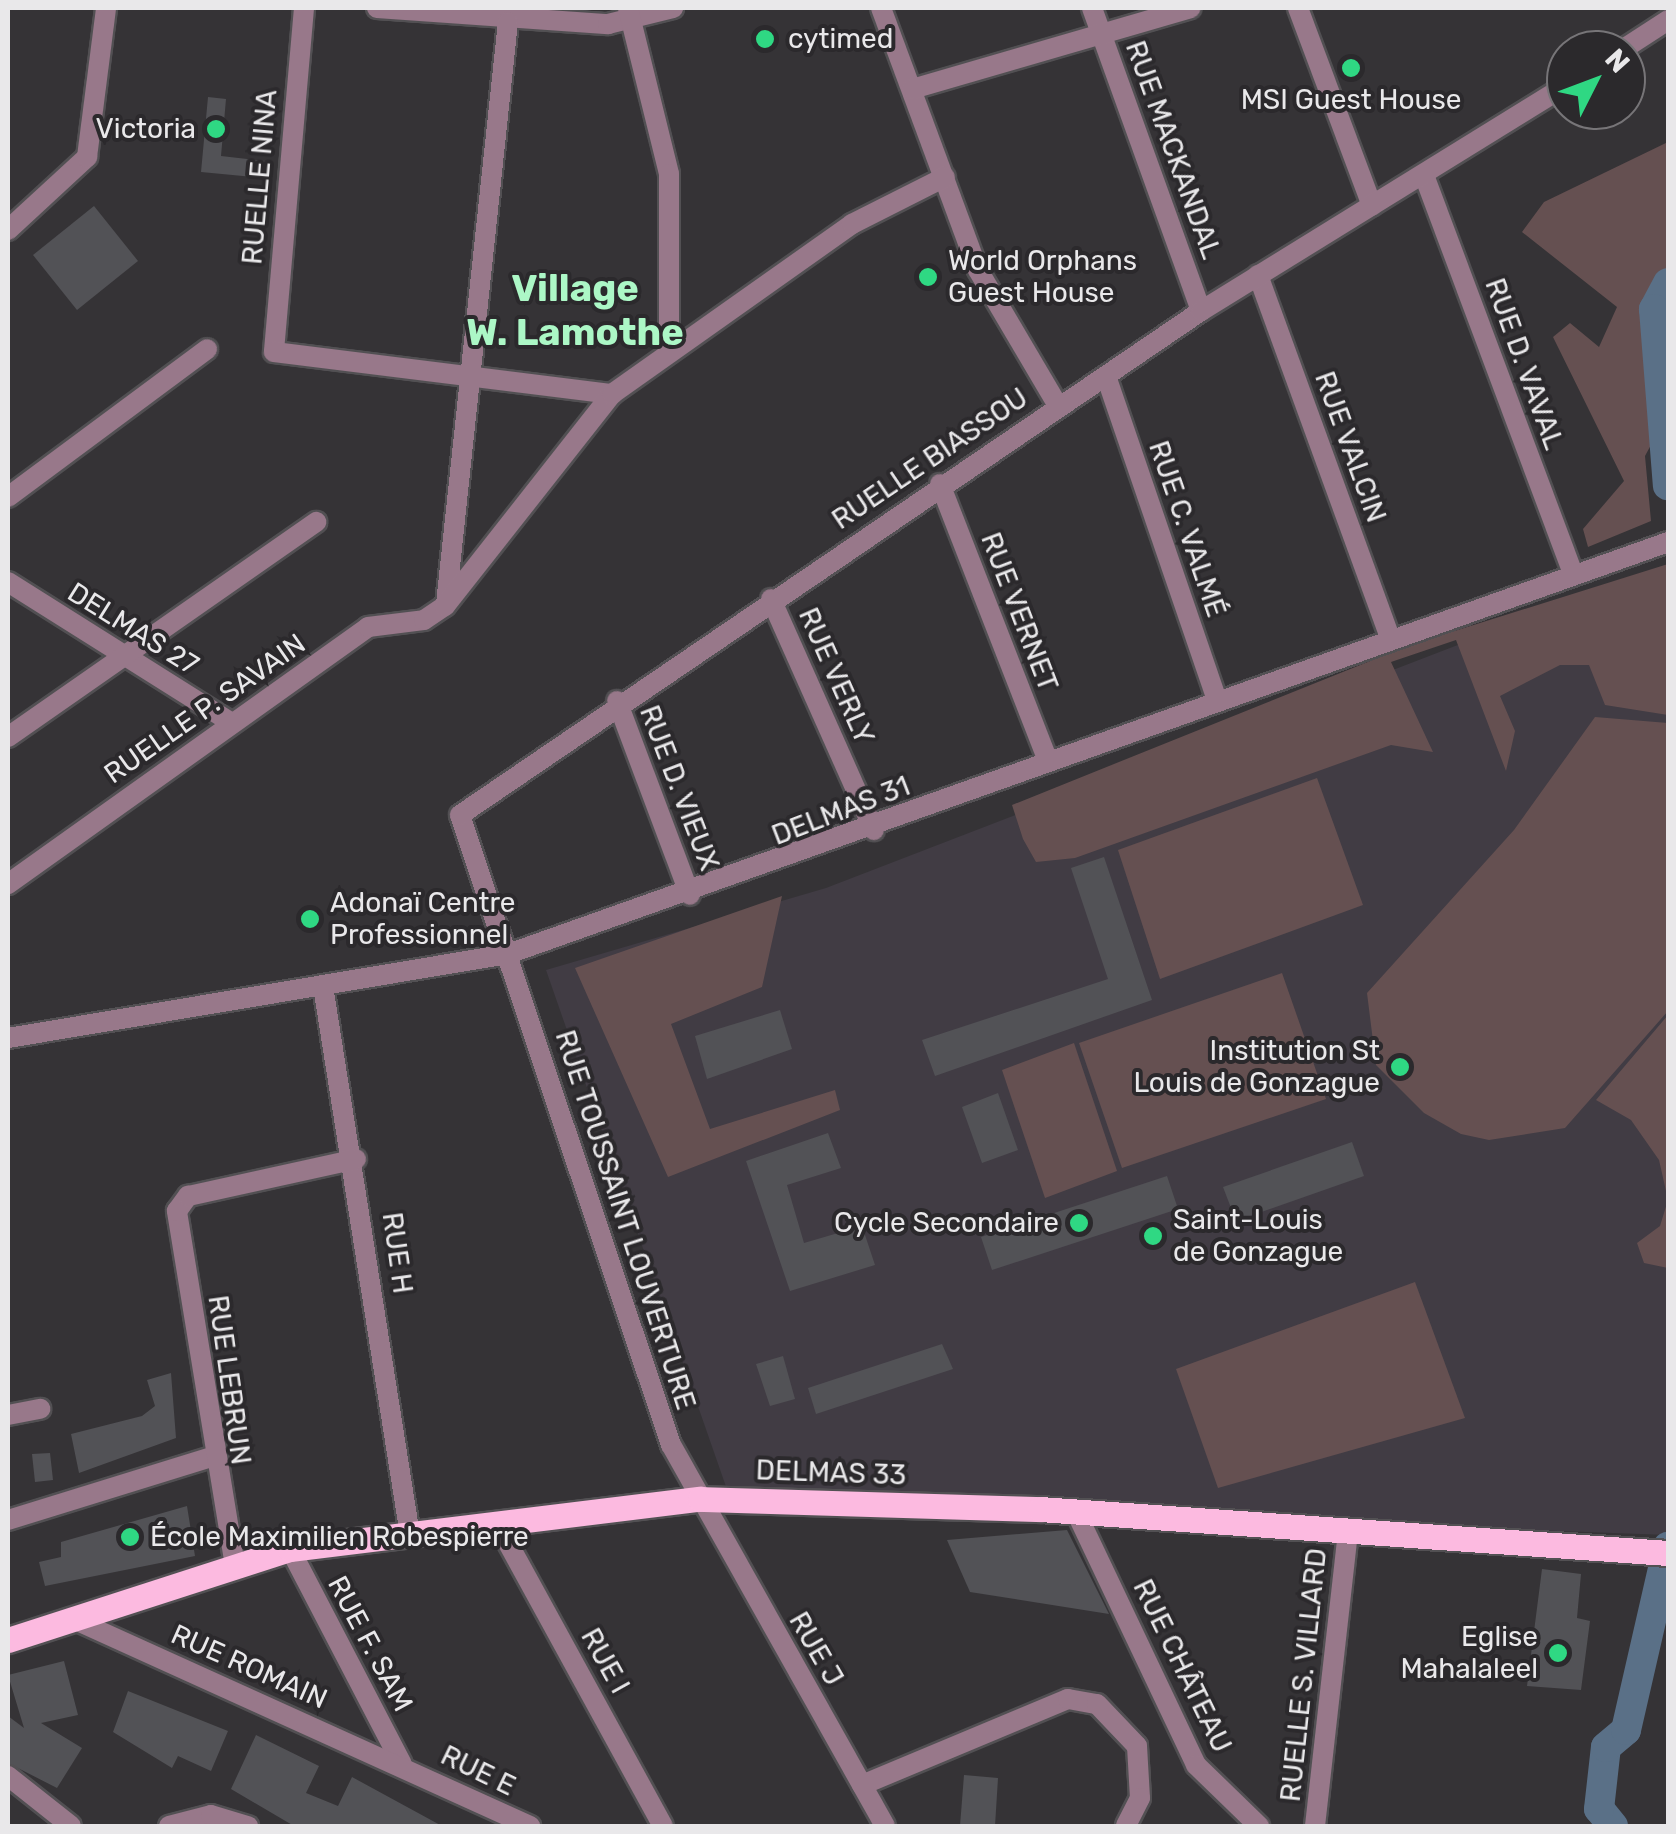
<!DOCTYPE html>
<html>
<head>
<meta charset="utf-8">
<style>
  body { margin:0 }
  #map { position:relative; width:1676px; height:1834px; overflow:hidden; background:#353336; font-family:Rubik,sans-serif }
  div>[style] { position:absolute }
  .built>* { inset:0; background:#413c44 }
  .green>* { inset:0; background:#655051 }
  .river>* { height:30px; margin:-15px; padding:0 15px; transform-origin:15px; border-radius:15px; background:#5a7087 }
  .building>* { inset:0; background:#525256 }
  .roads { filter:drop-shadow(2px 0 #525053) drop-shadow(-2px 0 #525053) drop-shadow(0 2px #525053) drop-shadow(0 -2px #525053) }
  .minor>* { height:20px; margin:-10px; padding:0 10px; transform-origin:10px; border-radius:10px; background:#98788a }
  .major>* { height:25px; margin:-12.5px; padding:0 12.5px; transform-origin:12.5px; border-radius:12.5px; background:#fcbae0 }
  .dots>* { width:28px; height:28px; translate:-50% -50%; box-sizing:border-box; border:5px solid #2b292c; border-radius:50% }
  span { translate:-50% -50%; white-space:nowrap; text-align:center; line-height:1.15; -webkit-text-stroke:8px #2b292c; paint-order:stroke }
  .poi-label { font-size:28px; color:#e9e8ea }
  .left { translate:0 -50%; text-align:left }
  .right { translate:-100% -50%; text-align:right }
  .street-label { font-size:28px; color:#e9e8ea }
  .district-label { font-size:38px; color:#acf7c6; font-weight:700 }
  .frame { position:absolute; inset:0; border:10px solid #e9e8ea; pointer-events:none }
  .north { position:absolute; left:1546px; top:30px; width:100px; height:100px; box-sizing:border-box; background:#2b292c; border:2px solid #777578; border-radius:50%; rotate:48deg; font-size:28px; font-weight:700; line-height:40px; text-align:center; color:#e9e8ea }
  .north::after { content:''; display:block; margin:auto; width:35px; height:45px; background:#2fd883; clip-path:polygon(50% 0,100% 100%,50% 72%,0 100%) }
</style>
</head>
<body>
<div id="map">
  <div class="built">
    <i style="clip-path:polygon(1668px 564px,1668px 1535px,731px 1501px,546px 970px,826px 888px)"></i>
  </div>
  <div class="green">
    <i style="clip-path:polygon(1668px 142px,1668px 276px,1646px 303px,1659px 374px,1659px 430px,1645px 456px,1651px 521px,1588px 547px,1583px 529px,1624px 481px,1553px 337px,1570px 323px,1599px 347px,1617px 307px,1522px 232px,1544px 202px)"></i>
    <i style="clip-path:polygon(1668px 564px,1668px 715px,1605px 705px,1589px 665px,1560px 665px,1500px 696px,1515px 731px,1506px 771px,1456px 640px,1391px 662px,1433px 752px,1391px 745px,1075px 858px,1036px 862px,1023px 839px,1012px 805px,1410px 645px)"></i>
    <i style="clip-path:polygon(1595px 717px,1668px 723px,1668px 1011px,1565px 1128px,1489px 1140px,1461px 1134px,1424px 1113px,1376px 1065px,1367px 993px,1514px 830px)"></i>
    <i style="clip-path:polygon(1317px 778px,1363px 905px,1160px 979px,1118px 850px)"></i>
    <i style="clip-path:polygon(782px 896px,762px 987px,671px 1024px,710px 1129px,835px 1090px,840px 1110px,668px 1177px,575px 968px)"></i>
    <i style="clip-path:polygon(1282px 973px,1326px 1099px,1122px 1168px,1079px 1043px)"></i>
    <i style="clip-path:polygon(1668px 1015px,1668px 1268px,1644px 1263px,1637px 1243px,1660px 1226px,1668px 1200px,1659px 1160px,1631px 1120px,1596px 1100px)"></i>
    <i style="clip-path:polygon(1074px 1043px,1117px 1171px,1045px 1198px,1002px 1070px)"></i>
    <i style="clip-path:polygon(1415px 1282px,1465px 1418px,1218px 1488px,1176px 1369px)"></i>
  </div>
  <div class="river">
    <i style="left:1668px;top:283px;width:30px;rotate:118deg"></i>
    <i style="left:1654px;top:309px;width:177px;rotate:85.5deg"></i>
    <i style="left:1613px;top:1826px;width:22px;rotate:-129deg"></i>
    <i style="left:1599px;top:1809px;width:62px;rotate:-83.6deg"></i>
    <i style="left:1606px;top:1747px;width:26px;rotate:-40deg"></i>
    <i style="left:1626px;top:1730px;width:188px;rotate:-77.1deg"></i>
  </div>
  <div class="building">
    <i style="clip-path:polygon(208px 97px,226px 99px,221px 156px,266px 161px,264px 178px,201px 172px)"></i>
    <i style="clip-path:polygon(94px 206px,138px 261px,77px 310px,33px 255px)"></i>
    <i style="clip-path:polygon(1104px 857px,1152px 1000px,935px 1076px,922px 1040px,1108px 979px,1071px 868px)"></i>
    <i style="clip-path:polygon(780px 1010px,792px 1049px,707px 1079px,695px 1036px)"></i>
    <i style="clip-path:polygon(998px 1093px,1018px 1150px,982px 1163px,962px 1107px)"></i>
    <i style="clip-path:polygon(828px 1133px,841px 1168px,787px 1185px,804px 1243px,862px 1226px,875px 1265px,790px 1291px,746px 1161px)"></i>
    <i style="clip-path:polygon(1352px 1142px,1364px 1176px,1236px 1221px,1223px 1187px)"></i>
    <i style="clip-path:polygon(1167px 1176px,1178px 1209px,992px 1270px,981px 1237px)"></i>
    <i style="clip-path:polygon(942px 1344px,953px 1369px,816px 1414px,808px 1388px)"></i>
    <i style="clip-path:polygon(783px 1356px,795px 1399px,770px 1406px,756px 1364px)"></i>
    <i style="clip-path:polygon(171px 1373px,176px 1438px,79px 1473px,71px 1434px,142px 1416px,155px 1406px,147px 1380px)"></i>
    <i style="clip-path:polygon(50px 1453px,53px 1480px,35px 1482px,32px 1454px)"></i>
    <i style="clip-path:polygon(187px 1506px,195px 1556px,45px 1586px,39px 1562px,61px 1557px,61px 1542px)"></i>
    <i style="clip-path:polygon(1067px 1530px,1109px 1614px,970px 1592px,947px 1540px)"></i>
    <i style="clip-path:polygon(1542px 1569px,1581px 1574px,1577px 1618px,1590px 1621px,1581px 1690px,1527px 1686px)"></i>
    <i style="clip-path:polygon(64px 1661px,78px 1715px,41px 1723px,82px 1748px,57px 1788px,8px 1763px,8px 1716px,24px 1728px,8px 1675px)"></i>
    <i style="clip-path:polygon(128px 1691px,228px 1731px,211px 1771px,178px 1756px,172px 1768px,113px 1732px)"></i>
    <i style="clip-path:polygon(256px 1735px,319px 1766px,306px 1793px,338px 1806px,352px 1777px,442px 1826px,294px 1826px,231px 1789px)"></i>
    <i style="clip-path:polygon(964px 1775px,998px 1778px,995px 1826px,960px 1826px)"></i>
  </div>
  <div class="roads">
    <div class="minor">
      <i style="left:304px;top:8px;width:345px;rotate:95deg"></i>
      <i style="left:274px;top:352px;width:341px;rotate:7.1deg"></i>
      <i style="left:377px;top:8px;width:232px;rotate:4deg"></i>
      <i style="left:608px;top:24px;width:67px;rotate:-13.8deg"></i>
      <i style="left:628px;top:8px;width:171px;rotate:76.1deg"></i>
      <i style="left:669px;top:174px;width:178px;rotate:90deg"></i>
      <i style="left:881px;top:8px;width:279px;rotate:69.7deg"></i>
      <i style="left:978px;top:270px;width:158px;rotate:59.5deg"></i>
      <i style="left:1092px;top:8px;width:322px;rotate:70.2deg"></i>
      <i style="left:1298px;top:8px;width:211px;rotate:69.5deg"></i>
      <i style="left:1622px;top:50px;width:55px;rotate:-33.1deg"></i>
      <i style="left:912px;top:89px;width:290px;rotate:-16.2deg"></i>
      <i style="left:1424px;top:175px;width:425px;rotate:69.5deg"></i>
      <i style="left:8px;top:230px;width:108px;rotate:-42.7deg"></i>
      <i style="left:87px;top:157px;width:150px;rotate:-82.7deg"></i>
      <i style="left:1258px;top:275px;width:386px;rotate:70deg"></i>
      <i style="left:1106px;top:376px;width:340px;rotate:71.1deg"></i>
      <i style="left:940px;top:484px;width:295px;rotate:68.7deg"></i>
      <i style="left:8px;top:497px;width:248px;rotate:-36.6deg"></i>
      <i style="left:8px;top:582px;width:262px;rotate:32.2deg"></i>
      <i style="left:771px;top:599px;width:253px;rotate:66deg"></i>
      <i style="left:446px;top:604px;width:585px;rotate:-83.92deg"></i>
      <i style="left:617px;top:701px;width:207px;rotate:69.4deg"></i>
      <i style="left:8px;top:737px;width:376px;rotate:-34.9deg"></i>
      <i style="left:8px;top:884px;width:442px;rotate:-35.5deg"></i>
      <i style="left:368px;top:627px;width:56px;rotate:-7.1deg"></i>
      <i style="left:424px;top:620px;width:25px;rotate:-34deg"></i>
      <i style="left:445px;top:606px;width:270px;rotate:-51.8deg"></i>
      <i style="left:612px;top:394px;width:294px;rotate:-35.3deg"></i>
      <i style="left:852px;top:224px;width:104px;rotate:-26.8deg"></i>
      <i style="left:323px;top:986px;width:550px;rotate:81deg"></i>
      <i style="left:8px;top:1038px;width:507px;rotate:-9.54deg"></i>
      <i style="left:508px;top:954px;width:1231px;rotate:-19.55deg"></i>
      <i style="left:8px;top:1415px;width:33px;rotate:-11deg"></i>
      <i style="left:1076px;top:1512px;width:280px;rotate:64.6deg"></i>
      <i style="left:1196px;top:1765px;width:88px;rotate:44.1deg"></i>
      <i style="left:8px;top:1520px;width:213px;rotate:-17.2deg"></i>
      <i style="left:497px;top:1523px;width:345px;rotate:61.3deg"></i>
      <i style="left:290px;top:1549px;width:242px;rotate:62.5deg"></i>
      <i style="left:235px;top:1566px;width:360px;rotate:-99.3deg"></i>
      <i style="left:177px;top:1211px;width:19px;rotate:-54deg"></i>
      <i style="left:188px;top:1196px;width:172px;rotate:-12.4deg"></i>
      <i style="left:73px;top:1619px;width:502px;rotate:24.37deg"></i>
      <i style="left:8px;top:1776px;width:80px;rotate:38.4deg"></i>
      <i style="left:862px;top:1785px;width:223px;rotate:-22.7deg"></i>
      <i style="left:1068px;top:1699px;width:29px;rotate:10deg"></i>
      <i style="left:1097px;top:1704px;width:58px;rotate:46.4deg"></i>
      <i style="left:1137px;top:1746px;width:52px;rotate:86.7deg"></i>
      <i style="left:1140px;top:1798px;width:31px;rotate:117deg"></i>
      <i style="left:169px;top:1826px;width:43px;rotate:-14.7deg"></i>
      <i style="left:211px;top:1815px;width:39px;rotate:17deg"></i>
      <i style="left:885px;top:1826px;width:437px;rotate:-119.3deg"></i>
      <i style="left:671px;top:1445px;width:664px;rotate:-108.52deg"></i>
      <i style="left:460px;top:815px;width:896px;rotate:-34.22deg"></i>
      <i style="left:1201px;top:311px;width:429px;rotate:-31.7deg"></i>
      <i style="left:1315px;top:1826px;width:298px;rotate:-83.6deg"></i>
    </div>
    <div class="major">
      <i style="left:8px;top:1640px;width:296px;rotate:-17.9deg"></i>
      <i style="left:290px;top:1549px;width:413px;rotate:-7deg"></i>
      <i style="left:700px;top:1499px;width:340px;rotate:1.7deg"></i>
      <i style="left:1040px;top:1509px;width:630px;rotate:4.01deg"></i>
    </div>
  </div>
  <div class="dots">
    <i style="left:765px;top:39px;background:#2fd883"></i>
    <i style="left:1351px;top:68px;background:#2fd883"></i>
    <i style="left:216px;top:129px;background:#2fd883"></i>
    <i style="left:928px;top:277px;background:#2fd883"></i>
    <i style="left:310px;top:919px;background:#2fd883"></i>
    <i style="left:1400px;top:1067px;background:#2fd883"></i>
    <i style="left:1079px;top:1223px;background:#2fd883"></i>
    <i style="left:1153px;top:1236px;background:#2fd883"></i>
    <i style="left:130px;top:1537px;background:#2fd883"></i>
    <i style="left:1558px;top:1653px;background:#2fd883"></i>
  </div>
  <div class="poi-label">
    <span class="left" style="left:788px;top:39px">cytimed</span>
    <span style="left:1351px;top:100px">MSI Guest House</span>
    <span class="right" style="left:196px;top:129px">Victoria</span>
    <span class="left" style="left:948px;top:277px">World Orphans<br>Guest House</span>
    <span class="left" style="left:330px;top:919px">Adonaï Centre<br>Professionnel</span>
    <span class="right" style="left:1380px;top:1067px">Institution St<br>Louis de Gonzague</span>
    <span class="left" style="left:1173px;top:1236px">Saint-Louis<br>de Gonzague</span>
    <span class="right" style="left:1059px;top:1223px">Cycle Secondaire</span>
    <span class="left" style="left:150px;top:1537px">École Maximilien Robespierre</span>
    <span class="right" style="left:1538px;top:1653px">Eglise<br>Mahalaleel</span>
  </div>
  <div class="street-label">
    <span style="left:1173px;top:150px;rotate:70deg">RUE MACKANDAL</span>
    <span style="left:260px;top:177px;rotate:-85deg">RUELLE NINA</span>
    <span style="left:1524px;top:364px;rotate:70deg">RUE D. VAVAL</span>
    <span style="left:1350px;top:447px;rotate:70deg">RUE VALCIN</span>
    <span style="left:930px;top:459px;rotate:-34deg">RUELLE BIASSOU</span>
    <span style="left:1187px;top:529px;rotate:71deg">RUE C. VALMÉ</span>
    <span style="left:1019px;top:612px;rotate:69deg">RUE VERNET</span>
    <span style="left:133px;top:629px;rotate:32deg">DELMAS 27</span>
    <span style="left:836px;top:676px;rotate:66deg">RUE VERLY</span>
    <span style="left:205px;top:709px;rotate:-35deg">RUELLE P. SAVAIN</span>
    <span style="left:679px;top:788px;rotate:69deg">RUE D. VIEUX</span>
    <span style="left:841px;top:811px;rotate:-21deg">DELMAS 31</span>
    <span style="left:625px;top:1220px;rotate:72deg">RUE TOUSSAINT LOUVERTURE</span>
    <span style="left:397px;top:1253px;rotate:82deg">RUE H</span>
    <span style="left:229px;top:1380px;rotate:82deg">RUE LEBRUN</span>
    <span style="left:831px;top:1473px;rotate:2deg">DELMAS 33</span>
    <span style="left:370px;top:1644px;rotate:62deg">RUE F. SAM</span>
    <span style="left:816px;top:1649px;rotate:60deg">RUE J</span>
    <span style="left:605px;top:1661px;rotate:61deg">RUE I</span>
    <span style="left:1182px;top:1666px;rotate:64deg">RUE CHÂTEAU</span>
    <span style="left:249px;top:1667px;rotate:24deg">RUE ROMAIN</span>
    <span style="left:1304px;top:1675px;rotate:-84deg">RUELLE S. VILLARD</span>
    <span style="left:478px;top:1771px;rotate:26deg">RUE E</span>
  </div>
  <div class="district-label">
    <span style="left:575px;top:311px">Village<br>W. Lamothe</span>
  </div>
  <div class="frame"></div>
  <div class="north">N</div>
</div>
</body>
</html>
